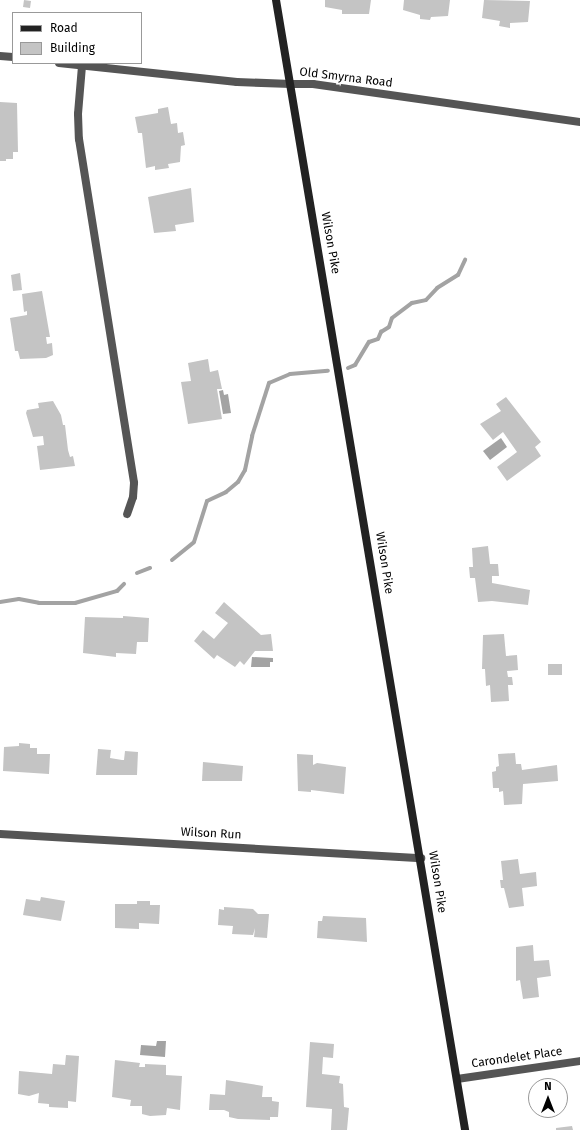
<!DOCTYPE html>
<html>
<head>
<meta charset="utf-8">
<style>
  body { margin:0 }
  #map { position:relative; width:580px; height:1130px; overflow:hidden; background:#fff; font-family:"Fira Sans",sans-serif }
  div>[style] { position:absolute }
  .water>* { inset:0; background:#a3a3a3 }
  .stream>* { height:4px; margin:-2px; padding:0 2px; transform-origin:2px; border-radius:2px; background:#a3a3a3 }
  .building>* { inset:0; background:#c4c4c4 }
  .minor>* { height:8px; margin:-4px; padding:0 4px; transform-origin:4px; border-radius:4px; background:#555 }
  .tertiary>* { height:8px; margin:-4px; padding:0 4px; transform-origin:4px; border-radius:4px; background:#555 }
  .secondary>* { height:8px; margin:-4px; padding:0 4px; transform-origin:4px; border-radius:4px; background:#222 }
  span { translate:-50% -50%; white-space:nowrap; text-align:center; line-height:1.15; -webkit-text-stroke:4px #fff; paint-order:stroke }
  .street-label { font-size:12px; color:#000 }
  .legend { position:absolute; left:12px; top:12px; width:130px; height:52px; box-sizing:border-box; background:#fff; border:1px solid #999; margin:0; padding:5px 7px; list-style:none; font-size:12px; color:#000 }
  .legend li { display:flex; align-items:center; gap:8px; height:20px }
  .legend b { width:20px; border:1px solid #999 }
  .north { position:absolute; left:528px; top:1078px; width:40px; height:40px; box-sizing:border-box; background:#fff; border:1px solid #999; border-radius:50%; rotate:0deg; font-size:11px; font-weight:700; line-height:16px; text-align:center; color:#000 }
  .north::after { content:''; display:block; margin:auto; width:14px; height:18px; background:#000; clip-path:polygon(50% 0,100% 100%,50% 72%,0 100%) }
</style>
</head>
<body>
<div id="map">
  <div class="water">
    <i style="clip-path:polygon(223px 390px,224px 395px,228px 394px,231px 413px,223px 414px,219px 391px)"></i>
    <i style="clip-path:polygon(501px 438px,507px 447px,490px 460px,483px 451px)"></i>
    <i style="clip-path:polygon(252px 657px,273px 658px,273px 662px,270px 662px,270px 667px,251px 667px)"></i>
    <i style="clip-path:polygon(157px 1041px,166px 1041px,165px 1057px,140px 1055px,141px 1045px,156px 1046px)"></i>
  </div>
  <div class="stream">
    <i style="left:348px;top:368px;width:8px;rotate:-23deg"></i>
    <i style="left:355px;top:365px;width:27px;rotate:-59deg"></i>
    <i style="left:369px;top:342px;width:9px;rotate:-18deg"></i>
    <i style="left:378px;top:339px;width:8px;rotate:-67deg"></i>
    <i style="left:381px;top:332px;width:9px;rotate:-32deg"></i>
    <i style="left:389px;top:327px;width:9px;rotate:-72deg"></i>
    <i style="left:392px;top:318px;width:25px;rotate:-37deg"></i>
    <i style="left:412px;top:303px;width:14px;rotate:-12deg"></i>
    <i style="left:426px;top:300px;width:16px;rotate:-47deg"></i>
    <i style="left:437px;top:288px;width:25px;rotate:-32deg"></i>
    <i style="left:458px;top:275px;width:17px;rotate:-65deg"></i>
    <i style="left:172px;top:560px;width:28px;rotate:-39deg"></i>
    <i style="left:194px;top:542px;width:43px;rotate:-72.4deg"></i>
    <i style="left:207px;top:501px;width:21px;rotate:-25deg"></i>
    <i style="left:226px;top:492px;width:16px;rotate:-40deg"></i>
    <i style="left:238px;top:482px;width:14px;rotate:-60deg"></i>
    <i style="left:245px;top:470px;width:35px;rotate:-78deg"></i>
    <i style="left:252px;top:436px;width:56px;rotate:-72.2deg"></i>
    <i style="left:269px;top:383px;width:23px;rotate:-23deg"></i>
    <i style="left:290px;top:374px;width:38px;rotate:-5deg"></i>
    <i style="left:137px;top:573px;width:14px;rotate:-21deg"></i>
    <i style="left:0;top:602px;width:19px;rotate:-9deg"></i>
    <i style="left:19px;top:599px;width:20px;rotate:11deg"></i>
    <i style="left:39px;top:603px;width:36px"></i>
    <i style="left:75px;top:603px;width:44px;rotate:-15.9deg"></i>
    <i style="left:117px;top:591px;width:10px;rotate:-45deg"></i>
  </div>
  <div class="building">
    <i style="clip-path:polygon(24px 0,31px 1px,30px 8px,23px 7px)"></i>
    <i style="clip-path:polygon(325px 0,371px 0,369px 14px,342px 14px,342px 10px,325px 7px)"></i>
    <i style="clip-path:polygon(404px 0,450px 0,448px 16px,431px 17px,430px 20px,420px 19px,420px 15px,403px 10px)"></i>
    <i style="clip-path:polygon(484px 0,530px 1px,528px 22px,510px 23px,510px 28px,499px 26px,500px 21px,482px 18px)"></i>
    <i style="clip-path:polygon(0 102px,17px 103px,18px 152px,13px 152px,13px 159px,6px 159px,6px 161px,0 161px)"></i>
    <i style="clip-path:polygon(168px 107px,171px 124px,177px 123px,178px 133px,183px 132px,185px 145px,181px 146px,180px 162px,168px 164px,169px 168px,155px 170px,155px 166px,146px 168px,142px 133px,138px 133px,135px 117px,158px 113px,158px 109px)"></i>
    <i style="clip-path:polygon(191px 188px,194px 222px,175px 225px,176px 231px,154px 233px,148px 197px)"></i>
    <i style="clip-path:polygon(20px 273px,22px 290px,13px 291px,11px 275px)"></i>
    <i style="clip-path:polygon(42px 291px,50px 337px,46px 337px,47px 344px,52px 343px,53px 355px,46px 358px,20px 359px,18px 351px,15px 351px,10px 318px,27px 315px,27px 311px,24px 312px,22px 294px)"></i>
    <i style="clip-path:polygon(208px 359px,210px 372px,218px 370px,222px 389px,217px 389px,222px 419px,188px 424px,181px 382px,191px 381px,188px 363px)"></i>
    <i style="clip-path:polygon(506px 397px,541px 442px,535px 447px,541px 456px,507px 481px,497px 467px,517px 452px,503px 432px,493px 440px,480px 424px,501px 411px,496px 404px)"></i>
    <i style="clip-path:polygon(53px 401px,61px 415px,63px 425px,65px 425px,68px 450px,70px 457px,73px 456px,75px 466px,40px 470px,37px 446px,44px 445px,43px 436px,33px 437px,26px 413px,27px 410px,39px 408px,38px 403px)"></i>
    <i style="clip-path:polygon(488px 546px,490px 564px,498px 564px,499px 576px,492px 576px,492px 583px,530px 590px,528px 605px,492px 601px,478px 602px,475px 578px,470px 578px,469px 567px,473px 567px,472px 548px)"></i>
    <i style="clip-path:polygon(224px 602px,261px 635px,271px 634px,273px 651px,255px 651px,244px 665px,240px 661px,235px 667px,217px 655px,214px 659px,194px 641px,203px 630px,214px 639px,228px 623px,215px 613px)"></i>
    <i style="clip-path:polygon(123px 616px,149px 618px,148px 642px,137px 642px,136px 654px,116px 653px,116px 657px,83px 653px,85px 617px,123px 618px)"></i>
    <i style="clip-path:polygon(504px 634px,506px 656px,517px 655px,518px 670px,507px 671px,508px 677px,512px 677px,513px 685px,508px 685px,509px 701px,491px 702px,490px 685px,486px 686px,485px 669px,482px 669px,483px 635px)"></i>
    <i style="clip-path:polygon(548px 664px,562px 664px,562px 675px,548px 675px)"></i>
    <i style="clip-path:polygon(19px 743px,30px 744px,30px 748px,37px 748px,37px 754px,50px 754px,49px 774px,3px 771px,4px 747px,19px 746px)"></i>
    <i style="clip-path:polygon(98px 749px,111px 750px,110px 758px,122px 760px,124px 760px,125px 751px,138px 752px,137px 775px,96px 775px)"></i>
    <i style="clip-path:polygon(515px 753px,516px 764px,521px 764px,522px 770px,557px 765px,558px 781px,523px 784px,522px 804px,504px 805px,503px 791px,499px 792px,499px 788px,493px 788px,492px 772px,496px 771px,496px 767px,499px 766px,498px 754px)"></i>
    <i style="clip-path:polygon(297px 754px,313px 755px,313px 765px,317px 763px,346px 767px,344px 794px,311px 790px,311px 792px,298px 791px)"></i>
    <i style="clip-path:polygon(203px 762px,243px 766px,242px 781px,202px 781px)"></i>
    <i style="clip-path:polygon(518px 859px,520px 874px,536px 872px,537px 886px,522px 888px,524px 906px,509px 908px,504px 888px,501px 888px,500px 880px,503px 880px,501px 861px)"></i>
    <i style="clip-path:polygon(41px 897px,65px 901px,61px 921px,23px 915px,26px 899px,40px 901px)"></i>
    <i style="clip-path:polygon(137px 901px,150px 901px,150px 905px,160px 905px,159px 924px,139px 923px,139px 929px,115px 928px,115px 904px,137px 904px)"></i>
    <i style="clip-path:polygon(224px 907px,253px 909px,258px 914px,269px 914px,267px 938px,254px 937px,255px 928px,253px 935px,232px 934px,233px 926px,218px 925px,219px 909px,224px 910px)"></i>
    <i style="clip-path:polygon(323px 916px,366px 918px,367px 942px,317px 938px,318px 921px,322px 921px)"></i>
    <i style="clip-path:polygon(533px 945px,534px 961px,549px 960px,551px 976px,537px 978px,539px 997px,523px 999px,520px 980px,516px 981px,516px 947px)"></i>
    <i style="clip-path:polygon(310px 1042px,334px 1044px,333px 1058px,323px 1057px,322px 1074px,340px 1076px,339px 1083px,343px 1084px,344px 1107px,349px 1108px,347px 1130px,331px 1130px,332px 1109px,306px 1107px)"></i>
    <i style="clip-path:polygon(66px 1055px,79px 1056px,76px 1102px,68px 1101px,68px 1108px,49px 1107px,49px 1104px,38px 1103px,39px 1093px,29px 1096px,18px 1094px,19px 1071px,52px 1074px,53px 1064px,65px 1065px)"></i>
    <i style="clip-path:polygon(115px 1060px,140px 1063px,139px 1067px,145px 1067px,145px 1064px,166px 1065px,166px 1075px,182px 1076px,180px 1110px,167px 1108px,166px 1115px,150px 1116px,142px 1114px,142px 1106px,130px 1106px,131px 1100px,112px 1097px)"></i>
    <i style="clip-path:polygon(226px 1080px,263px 1086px,262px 1097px,272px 1097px,272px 1101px,279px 1102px,278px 1117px,270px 1117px,270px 1120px,238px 1119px,229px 1117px,229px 1112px,224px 1110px,209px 1110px,210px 1094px,225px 1095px)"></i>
    <i style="clip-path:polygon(572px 1126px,573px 1130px,556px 1130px,556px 1128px)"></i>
  </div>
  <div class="minor">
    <i style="left:0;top:56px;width:13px;rotate:4deg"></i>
    <i style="left:59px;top:63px;width:179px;rotate:6.1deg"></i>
    <i style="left:237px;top:82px;width:54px;rotate:2.1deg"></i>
    <i style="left:82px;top:66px;width:48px;rotate:94.8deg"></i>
    <i style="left:78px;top:114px;width:25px;rotate:88deg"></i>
    <i style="left:79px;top:139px;width:348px;rotate:80.9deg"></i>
    <i style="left:134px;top:483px;width:14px;rotate:94deg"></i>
    <i style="left:133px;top:497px;width:18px;rotate:109deg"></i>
    <i style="left:0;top:834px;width:422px;rotate:3.3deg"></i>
    <i style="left:457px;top:1079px;width:124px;rotate:-8.3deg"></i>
  </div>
  <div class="tertiary">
    <i style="left:291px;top:84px;width:22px"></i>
    <i style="left:313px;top:84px;width:270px;rotate:8.1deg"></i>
  </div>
  <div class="secondary">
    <i style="left:276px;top:0;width:1146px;rotate:80.5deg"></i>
  </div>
  <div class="street-label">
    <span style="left:346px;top:78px;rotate:7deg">Old Smyrna Road</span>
    <span style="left:330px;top:243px;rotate:80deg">Wilson Pike</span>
    <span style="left:384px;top:563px;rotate:81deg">Wilson Pike</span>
    <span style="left:211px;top:834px;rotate:3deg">Wilson Run</span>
    <span style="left:437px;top:882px;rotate:81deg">Wilson Pike</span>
    <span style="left:517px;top:1058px;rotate:-8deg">Carondelet Place</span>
  </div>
  <ul class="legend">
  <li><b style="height:5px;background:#222"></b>Road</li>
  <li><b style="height:11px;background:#c4c4c4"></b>Building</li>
  </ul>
  <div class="north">N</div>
</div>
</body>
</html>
